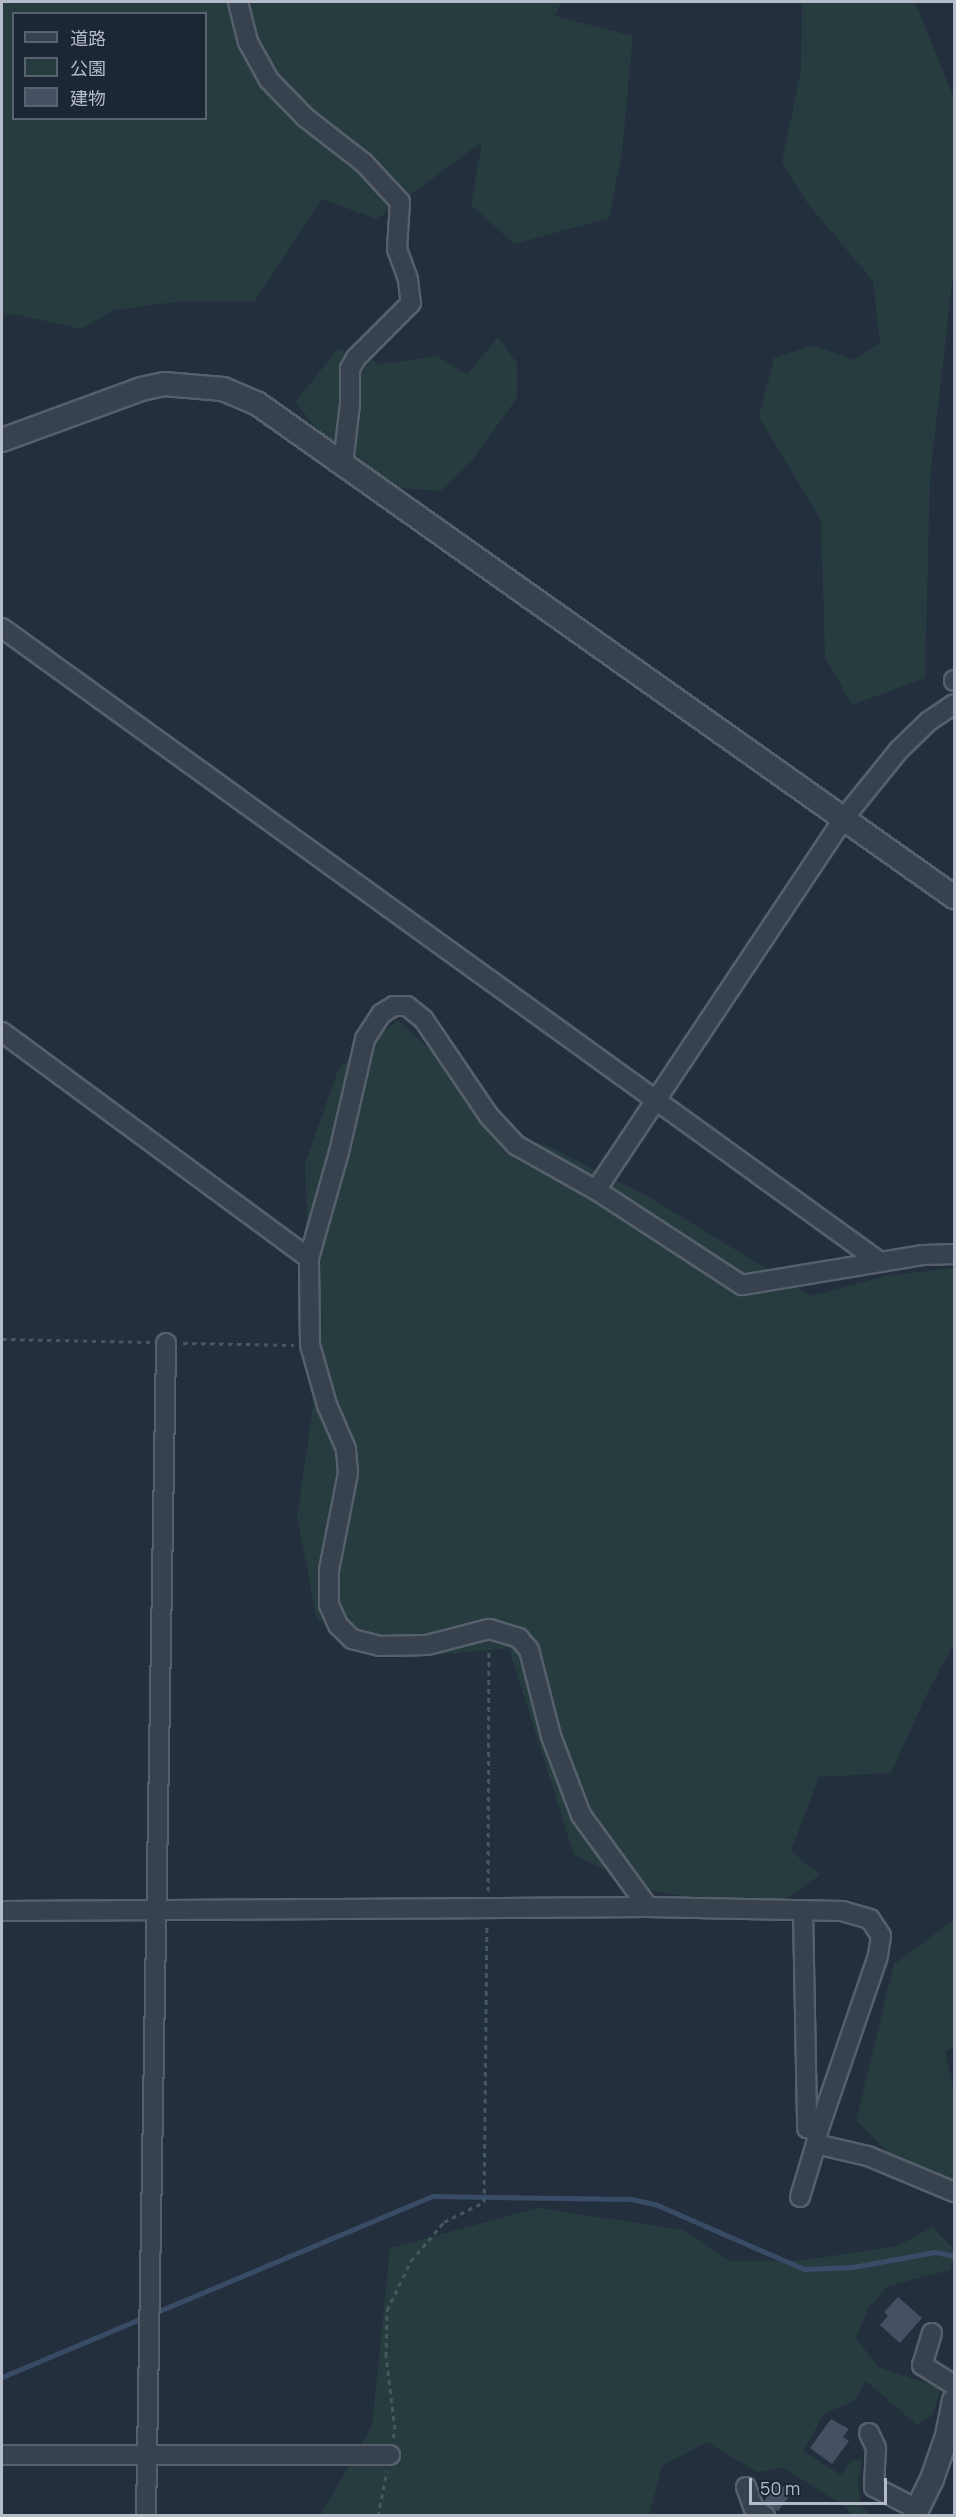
<!DOCTYPE html>
<html>
<head>
<meta charset="utf-8">
<style>
  body { margin:0 }
  #map { position:relative; width:956px; height:2517px; overflow:hidden; background:#242f3e; font-family:Manrope,"Noto Sans JP",sans-serif }
  div>[style] { position:absolute }
  .green>* { inset:0; background:#263c3f }
  .stream>* { height:5px; margin:-2.5px; padding:0 2.5px; transform-origin:2.5px; border-radius:2.5px; background:#394c67 }
  .building>* { inset:0; background:#455162 }
  .path>* { height:3px; margin-top:-1.5px; transform-origin:0; background:repeating-linear-gradient(90deg,#44595c 0 4.5px,transparent 0 9px) }
  .roads { filter:drop-shadow(2px 0 #565f6c) drop-shadow(-2px 0 #565f6c) drop-shadow(0 2px #565f6c) drop-shadow(0 -2px #565f6c) }
  .minor>* { height:18px; margin:-9px; padding:0 9px; transform-origin:9px; border-radius:9px; background:#38414e }
  .tertiary>* { height:22px; margin:-11px; padding:0 11px; transform-origin:11px; border-radius:11px; background:#38414e }
  span { translate:-50% -50%; white-space:nowrap; text-align:center; line-height:1.15; -webkit-text-stroke:5px #1d2633; paint-order:stroke }
  .frame { position:absolute; inset:0; border:3px solid #b4bcc9; pointer-events:none }
  .legend { position:absolute; left:12px; top:12px; width:195px; height:108px; box-sizing:border-box; background:#1d2633; border:2px solid #59626f; margin:0; padding:8px 10px; list-style:none; font-size:18px; color:#b4bcc9 }
  .legend li { display:flex; align-items:center; gap:12px; height:30px }
  .legend b { width:30px; border:2px solid #59626f }
  .scale { position:absolute; left:749px; top:2478px; width:138px; height:27px; box-sizing:border-box; border:3px solid #b4bcc9; border-top:0; padding-left:8px; font-size:18px; line-height:21px; white-space:nowrap; color:#b4bcc9; -webkit-text-stroke:4px #1d2633; paint-order:stroke }
</style>
</head>
<body>
<div id="map">
  <div class="green">
    <i style="clip-path:polygon(evenodd,2px 2px,561px 2px,555px 16px,633px 36px,622px 152px,609px 218px,514px 244px,471px 205px,482px 142px,377px 219px,322px 199px,255px 301px,183px 301px,115px 310px,81px 329px,14px 314px,2px 316px,2px 2px,14px 14px,206px 14px,206px 118px,14px 118px,14px 14px)"></i>
    <i style="clip-path:polygon(802px 2px,915px 2px,954px 98px,954px 267px,930px 477px,925px 678px,852px 705px,825px 657px,821px 520px,759px 417px,774px 358px,814px 345px,854px 360px,880px 343px,873px 281px,808px 204px,782px 163px,801px 70px)"></i>
    <i style="clip-path:polygon(498px 337px,517px 363px,517px 398px,474px 458px,441px 491px,363px 485px,295px 402px,338px 349px,381px 364px,437px 356px,467px 375px)"></i>
    <i style="clip-path:polygon(398px 1020px,458px 1076px,495px 1130px,548px 1146px,647px 1196px,812px 1296px,885px 1276px,954px 1268px,954px 1643px,924px 1700px,891px 1773px,819px 1777px,791px 1851px,820px 1875px,768px 1911px,650px 1890px,574px 1855px,509px 1648px,407px 1658px,317px 1620px,297px 1517px,313px 1406px,305px 1163px,339px 1068px)"></i>
    <i style="clip-path:polygon(954px 1920px,954px 2047px,945px 2052px,954px 2091px,954px 2193px,929px 2193px,856px 2121px,894px 1964px)"></i>
    <i style="clip-path:polygon(538px 2208px,684px 2230px,730px 2261px,798px 2261px,898px 2246px,932px 2227px,954px 2249px,954px 2260px,950px 2270px,888px 2286px,869px 2307px,856px 2338px,878px 2367px,941px 2388px,933px 2415px,917px 2425px,866px 2381px,854px 2401px,825px 2413px,803px 2451px,841px 2475px,851px 2461px,862px 2459px,858px 2482px,860px 2503px,869px 2515px,852px 2515px,844px 2506px,784px 2468px,757px 2472px,707px 2442px,662px 2466px,649px 2515px,320px 2516px,372px 2426px,390px 2248px)"></i>
  </div>
  <div class="stream">
    <i style="left:2px;top:2377px;width:467px;rotate:-22.8deg"></i>
    <i style="left:433px;top:2196px;width:198px;rotate:0.9deg"></i>
    <i style="left:631px;top:2199px;width:25px;rotate:12deg"></i>
    <i style="left:655px;top:2204px;width:163px;rotate:23.6deg"></i>
    <i style="left:804px;top:2269px;width:49px;rotate:-2.3deg"></i>
    <i style="left:853px;top:2267px;width:83px;rotate:-10.4deg"></i>
    <i style="left:935px;top:2252px;width:19px;rotate:12deg"></i>
  </div>
  <div class="building">
    <i style="clip-path:polygon(898px 2297px,922px 2318px,900px 2343px,880px 2325px,888px 2316px,884px 2312px)"></i>
    <i style="clip-path:polygon(831px 2419px,849px 2429px,843px 2437px,849px 2441px,832px 2464px,810px 2448px)"></i>
    <i style="clip-path:polygon(777px 2484px,793px 2491px,778px 2511px,764px 2501px)"></i>
  </div>
  <div class="path">
    <i style="left:2px;top:1339px;width:148px;rotate:1.2deg"></i>
    <i style="left:183px;top:1343px;width:111px;rotate:1deg"></i>
    <i style="left:488px;top:1891px;width:243px;rotate:-89.8deg"></i>
    <i style="left:393px;top:2438px;width:9px;rotate:-77deg"></i>
    <i style="left:395px;top:2429px;width:74px;rotate:-97deg"></i>
    <i style="left:386px;top:2356px;width:46px;rotate:-88.8deg"></i>
    <i style="left:387px;top:2310px;width:55px;rotate:-63.9deg"></i>
    <i style="left:411px;top:2261px;width:51px;rotate:-49.8deg"></i>
    <i style="left:444px;top:2222px;width:45px;rotate:-26.6deg"></i>
    <i style="left:484px;top:2202px;width:278px;rotate:-89.4deg"></i>
    <i style="left:378px;top:2516px;width:46px;rotate:-78.7deg"></i>
  </div>
  <div class="roads">
    <div class="minor">
      <i style="left:238px;top:2px;width:41px;rotate:76deg"></i>
      <i style="left:248px;top:42px;width:43px;rotate:61.1deg"></i>
      <i style="left:269px;top:80px;width:53px;rotate:45.8deg"></i>
      <i style="left:306px;top:118px;width:73px;rotate:37.8deg"></i>
      <i style="left:364px;top:163px;width:53px;rotate:47.3deg"></i>
      <i style="left:400px;top:202px;width:47px;rotate:93.7deg"></i>
      <i style="left:397px;top:249px;width:33px;rotate:70deg"></i>
      <i style="left:408px;top:280px;width:23px;rotate:83deg"></i>
      <i style="left:411px;top:303px;width:78px;rotate:135deg"></i>
      <i style="left:356px;top:358px;width:13px;rotate:119deg"></i>
      <i style="left:350px;top:369px;width:35px;rotate:90deg"></i>
      <i style="left:350px;top:404px;width:60px;rotate:96.7deg"></i>
      <i style="left:2px;top:628px;width:1083px;rotate:35.83deg"></i>
      <i style="left:954px;top:680px;width:1px;rotate:90deg"></i>
      <i style="left:2px;top:1032px;width:381px;rotate:36.4deg"></i>
      <i style="left:596px;top:1190px;width:447px;rotate:-56.3deg"></i>
      <i style="left:844px;top:818px;width:86px;rotate:-51.1deg"></i>
      <i style="left:898px;top:751px;width:43px;rotate:-44.1deg"></i>
      <i style="left:929px;top:721px;width:30px;rotate:-34deg"></i>
      <i style="left:648px;top:1907px;width:114px;rotate:-126.1deg"></i>
      <i style="left:581px;top:1815px;width:85px;rotate:-110.8deg"></i>
      <i style="left:551px;top:1736px;width:89px;rotate:-104.3deg"></i>
      <i style="left:529px;top:1650px;width:16px;rotate:-130deg"></i>
      <i style="left:519px;top:1638px;width:31px;rotate:-163deg"></i>
      <i style="left:489px;top:1629px;width:64px;rotate:165.5deg"></i>
      <i style="left:427px;top:1645px;width:47px;rotate:178.8deg"></i>
      <i style="left:380px;top:1646px;width:29px;rotate:-166deg"></i>
      <i style="left:352px;top:1639px;width:20px;rotate:-135deg"></i>
      <i style="left:338px;top:1625px;width:22px;rotate:-114deg"></i>
      <i style="left:329px;top:1605px;width:35px;rotate:-90deg"></i>
      <i style="left:329px;top:1570px;width:99px;rotate:-78.9deg"></i>
      <i style="left:348px;top:1473px;width:24px;rotate:-95deg"></i>
      <i style="left:346px;top:1449px;width:48px;rotate:-113.4deg"></i>
      <i style="left:327px;top:1405px;width:62px;rotate:-105.8deg"></i>
      <i style="left:310px;top:1345px;width:87px;rotate:-90.7deg"></i>
      <i style="left:309px;top:1258px;width:110px;rotate:-74.2deg"></i>
      <i style="left:339px;top:1152px;width:116px;rotate:-77deg"></i>
      <i style="left:365px;top:1039px;width:30px;rotate:-57deg"></i>
      <i style="left:381px;top:1014px;width:15px;rotate:-32deg"></i>
      <i style="left:394px;top:1006px;width:13px"></i>
      <i style="left:407px;top:1006px;width:22px;rotate:39deg"></i>
      <i style="left:424px;top:1020px;width:116px;rotate:55.9deg"></i>
      <i style="left:489px;top:1116px;width:40px;rotate:47deg"></i>
      <i style="left:516px;top:1145px;width:92px;rotate:29.4deg"></i>
      <i style="left:596px;top:1190px;width:174px;rotate:33.1deg"></i>
      <i style="left:742px;top:1285px;width:184px;rotate:-9.4deg"></i>
      <i style="left:924px;top:1255px;width:30px;rotate:-2deg"></i>
      <i style="left:803px;top:1910px;width:218px;rotate:88.9deg"></i>
      <i style="left:807px;top:2128px;width:11px;rotate:15deg"></i>
      <i style="left:2px;top:1911px;width:646px;rotate:-0.35deg"></i>
      <i style="left:648px;top:1907px;width:194px;rotate:1.2deg"></i>
      <i style="left:842px;top:1911px;width:29px;rotate:16deg"></i>
      <i style="left:870px;top:1919px;width:20px;rotate:57deg"></i>
      <i style="left:881px;top:1936px;width:20px;rotate:99deg"></i>
      <i style="left:878px;top:1956px;width:185px;rotate:108.9deg"></i>
      <i style="left:818px;top:2131px;width:13px;rotate:99deg"></i>
      <i style="left:816px;top:2144px;width:53px;rotate:13deg"></i>
      <i style="left:868px;top:2156px;width:93px;rotate:22.7deg"></i>
      <i style="left:800px;top:2197px;width:55px;rotate:-73.2deg"></i>
      <i style="left:932px;top:2333px;width:34px;rotate:107deg"></i>
      <i style="left:922px;top:2365px;width:38px;rotate:32deg"></i>
      <i style="left:869px;top:2433px;width:17px;rotate:65deg"></i>
      <i style="left:876px;top:2448px;width:39px;rotate:93deg"></i>
      <i style="left:874px;top:2487px;width:48px;rotate:27.1deg"></i>
      <i style="left:2px;top:2455px;width:388px"></i>
      <i style="left:746px;top:2487px;width:23px;rotate:70deg"></i>
      <i style="left:754px;top:2509px;width:13px;rotate:32deg"></i>
      <i style="left:146px;top:2516px;width:1173px;rotate:-89.02deg"></i>
    </div>
    <div class="tertiary">
      <i style="left:2px;top:440px;width:148px;rotate:-20.1deg"></i>
      <i style="left:141px;top:389px;width:24px;rotate:-12deg"></i>
      <i style="left:164px;top:384px;width:59px;rotate:4.8deg"></i>
      <i style="left:223px;top:389px;width:38px;rotate:23deg"></i>
      <i style="left:258px;top:404px;width:853px;rotate:35.31deg"></i>
      <i style="left:914px;top:2516px;width:41px;rotate:-64.1deg"></i>
      <i style="left:932px;top:2479px;width:46px;rotate:-70.8deg"></i>
      <i style="left:947px;top:2436px;width:36px;rotate:-79deg"></i>
    </div>
  </div>
  <div class="frame"></div>
  <ul class="legend">
  <li><b style="height:8px;background:#38414e"></b>道路</li>
  <li><b style="height:16px;background:#263c3f"></b>公園</li>
  <li><b style="height:16px;background:#455162"></b>建物</li>
  </ul>
  <div class="scale">50 m</div>
</div>
</body>
</html>
